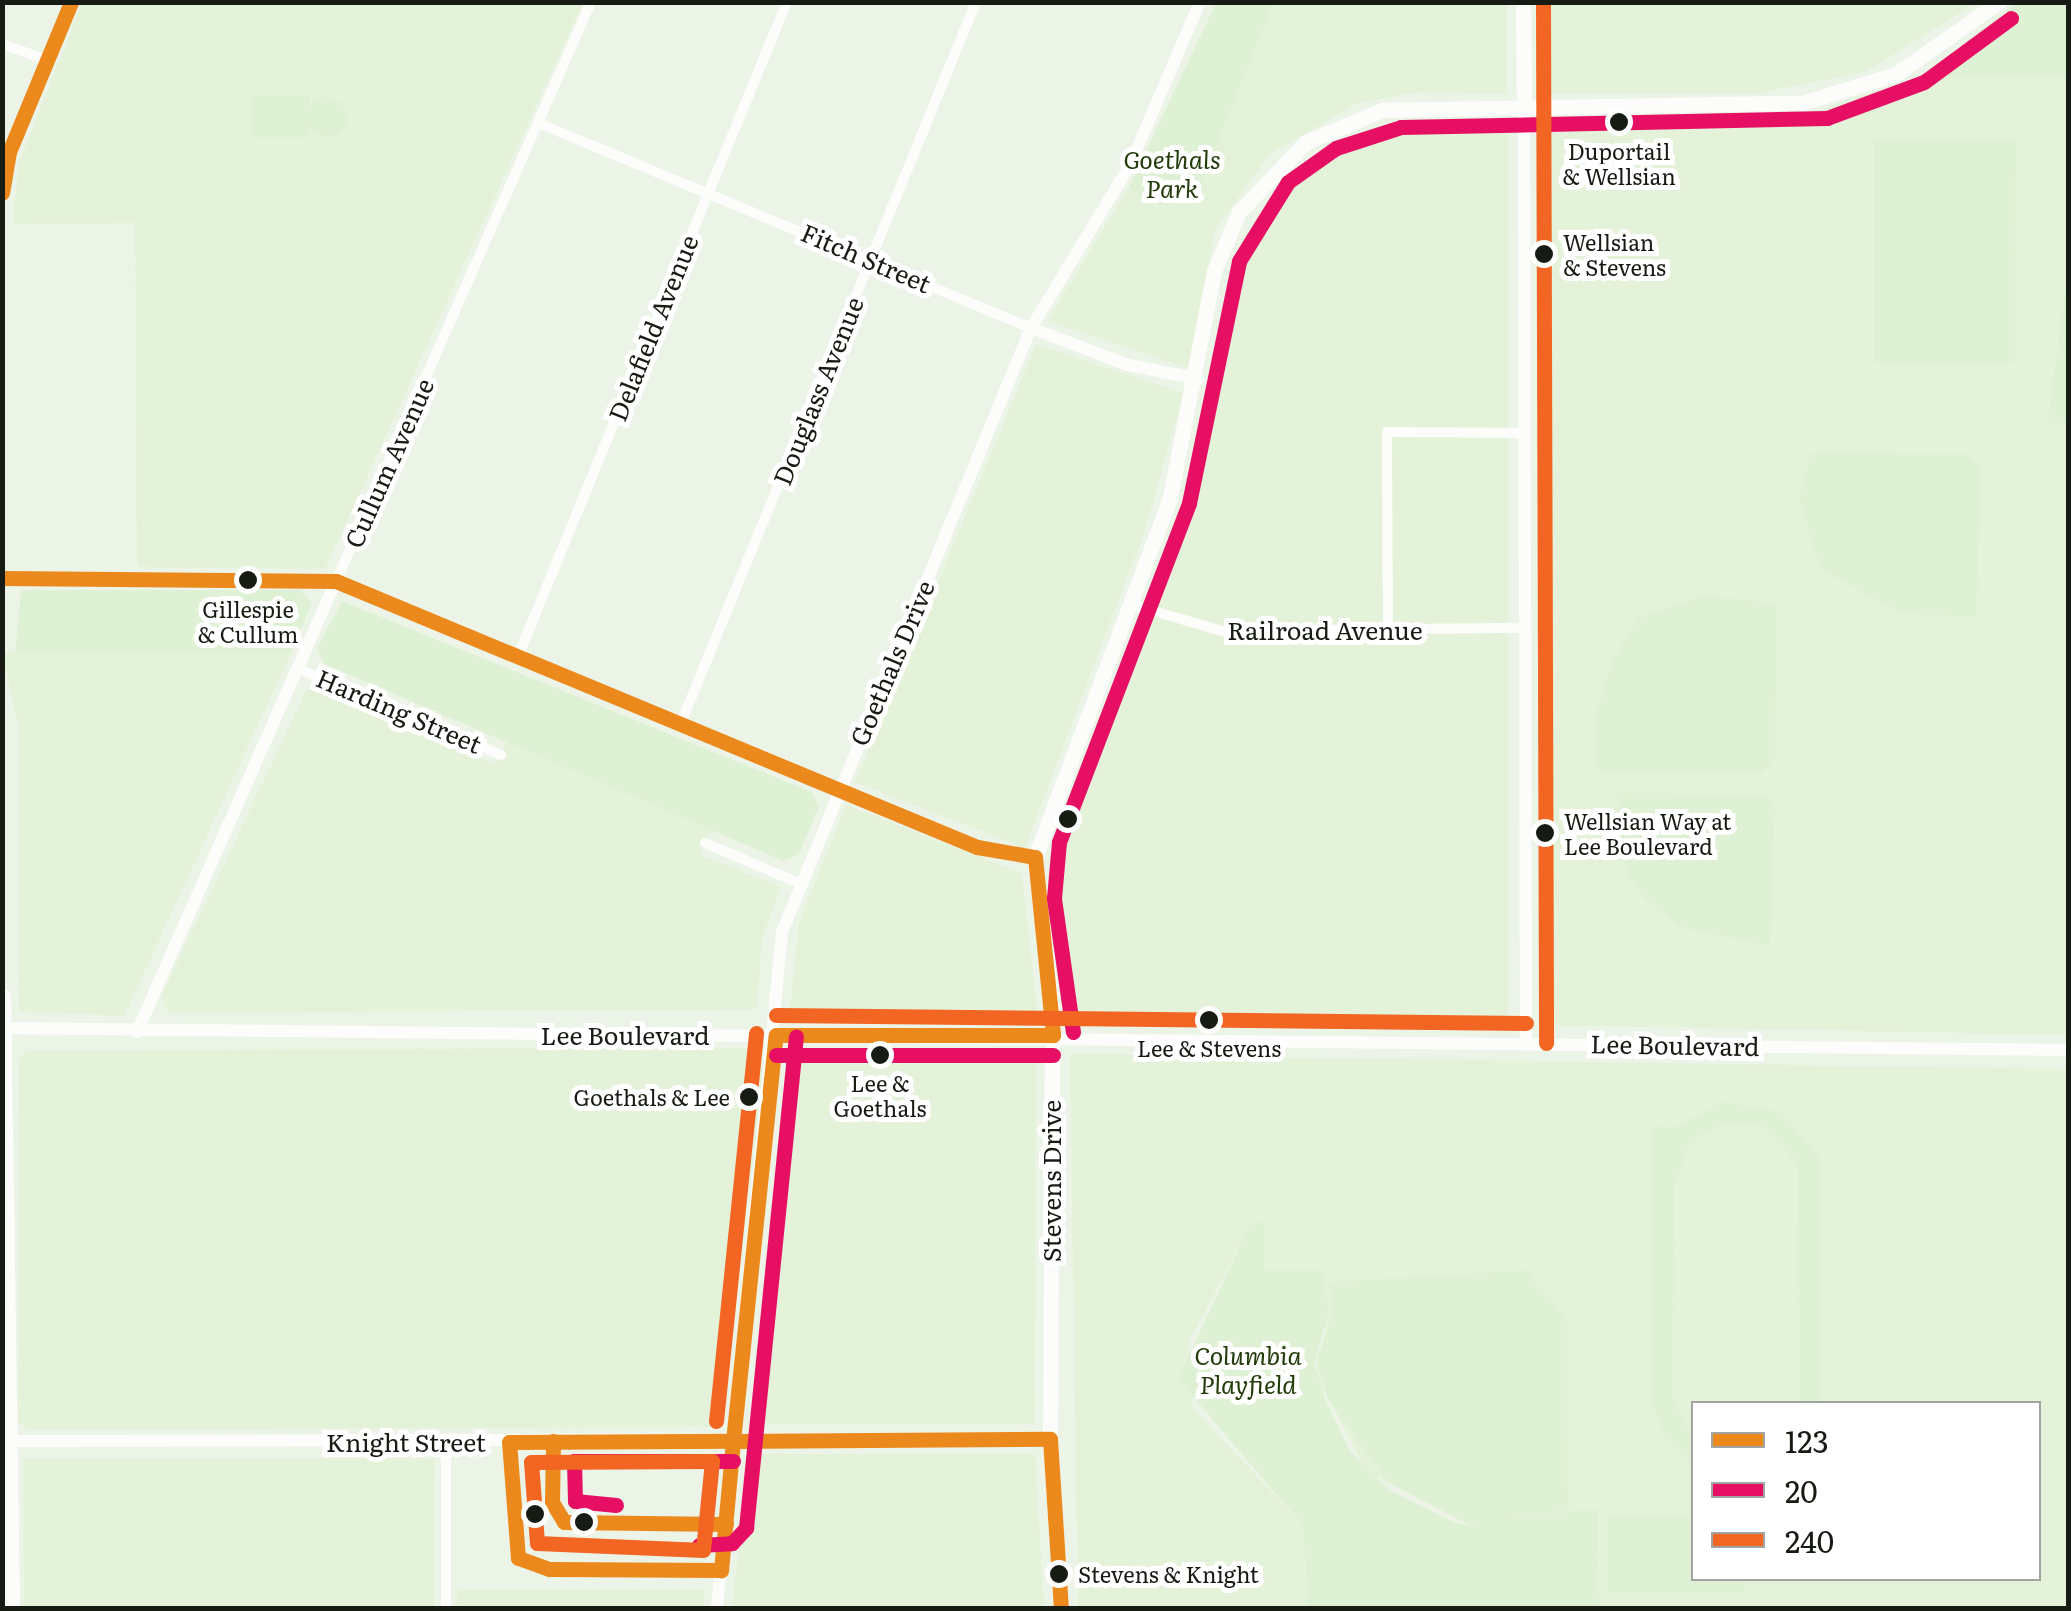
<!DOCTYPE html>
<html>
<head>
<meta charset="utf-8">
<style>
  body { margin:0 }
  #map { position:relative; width:2071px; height:1611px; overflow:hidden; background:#ecf4e7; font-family:Literata,serif }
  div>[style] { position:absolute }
  .built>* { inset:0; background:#e4f2da }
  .green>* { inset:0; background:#dff1d4 }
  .round { border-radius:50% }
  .minor>* { height:10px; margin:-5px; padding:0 5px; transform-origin:5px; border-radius:5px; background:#fcfdfb }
  .tertiary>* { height:12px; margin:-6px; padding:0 6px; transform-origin:6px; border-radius:6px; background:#fcfdfb }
  .secondary>* { height:15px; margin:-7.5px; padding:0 7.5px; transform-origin:7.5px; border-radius:7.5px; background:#fcfdfb }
  .primary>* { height:18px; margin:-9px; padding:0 9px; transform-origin:9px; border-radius:9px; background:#fcfdfb }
  .bus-1>* { height:15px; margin:-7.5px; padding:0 7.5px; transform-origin:7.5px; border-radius:7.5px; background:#ec891d }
  .bus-2>* { height:15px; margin:-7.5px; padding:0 7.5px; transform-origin:7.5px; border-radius:7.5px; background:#e60f63 }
  .bus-3>* { height:15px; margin:-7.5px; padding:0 7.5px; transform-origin:7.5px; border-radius:7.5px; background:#f26522 }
  .dots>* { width:28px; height:28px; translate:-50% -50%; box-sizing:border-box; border:5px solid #fff; border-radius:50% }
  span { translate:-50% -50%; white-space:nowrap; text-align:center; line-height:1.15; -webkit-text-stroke:10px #fff; paint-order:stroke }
  .bus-label { font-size:22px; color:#161b13 }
  .left { translate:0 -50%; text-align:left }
  .right { translate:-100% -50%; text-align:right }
  .park-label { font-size:25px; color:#233d0a; font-style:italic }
  .street-label { font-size:25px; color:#161b13 }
  .frame { position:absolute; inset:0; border:5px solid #161b13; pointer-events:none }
  .legend { position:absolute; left:1691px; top:1401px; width:350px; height:180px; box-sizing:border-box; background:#fff; border:2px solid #a2a4a1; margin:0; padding:12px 18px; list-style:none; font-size:30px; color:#161b13 }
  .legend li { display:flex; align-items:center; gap:20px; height:50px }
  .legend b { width:50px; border:2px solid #a2a4a1 }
</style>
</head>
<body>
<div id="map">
  <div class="built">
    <i style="clip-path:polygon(82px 3px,583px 3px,325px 569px,137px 567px,135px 223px,13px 224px,18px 165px)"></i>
    <i style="clip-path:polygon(1274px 3px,1507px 3px,1507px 94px,1419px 92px,1358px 103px,1270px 154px,1215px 230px,1188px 368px,1047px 321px,1129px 187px,1135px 197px,1194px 204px)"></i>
    <i style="clip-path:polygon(1544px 3px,1544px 2px,1976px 3px,1865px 72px,1753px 94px,1544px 94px)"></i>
    <i style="clip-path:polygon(1923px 76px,2068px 78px,2068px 266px,2047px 422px,2068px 424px,2068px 1035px,1548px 1025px,1547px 131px,1563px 121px,1786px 120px)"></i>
    <i style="clip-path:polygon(1415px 120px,1508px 122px,1508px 1026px,1066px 1017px,1050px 903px,1057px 833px,1193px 479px,1243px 239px,1294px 172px,1376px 127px)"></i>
    <i style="clip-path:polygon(1036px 345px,1184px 393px,1144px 533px,1025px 848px,855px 782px)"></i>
    <i style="clip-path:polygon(2px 652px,291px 653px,124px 1016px,19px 1011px,18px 723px)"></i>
    <i style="clip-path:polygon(309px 685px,496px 764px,506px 742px,711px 829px,701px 855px,781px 887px,762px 938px,757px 1009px,169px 1013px,161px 997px)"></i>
    <i style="clip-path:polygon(846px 805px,1022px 873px,1038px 1019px,789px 1018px,799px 922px)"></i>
    <i style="clip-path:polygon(748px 1048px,764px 1065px,722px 1417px,713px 1427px,28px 1430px,18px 1422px,19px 1061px,27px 1050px)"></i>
    <i style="clip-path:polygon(790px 1053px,1036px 1054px,1035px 1424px,751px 1424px)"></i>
    <i style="clip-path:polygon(evenodd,1070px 1054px,2068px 1069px,2068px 1608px,1599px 1608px,1597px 1509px,1475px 1528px,1368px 1472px,1316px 1376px,1329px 1314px,1265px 1270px,1264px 1222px,1252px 1222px,1188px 1344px,1193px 1408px,1303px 1526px,1308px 1608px,1078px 1608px,1070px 1054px,1694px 1404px,2038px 1404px,2038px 1578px,1694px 1578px,1694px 1404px)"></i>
    <i style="clip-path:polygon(749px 1454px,1035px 1454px,1044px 1608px,732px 1608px)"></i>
    <i style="clip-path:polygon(23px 1458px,435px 1459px,434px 1608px,24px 1608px)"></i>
    <i style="clip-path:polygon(457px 1589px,705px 1589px,703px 1608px,457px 1608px)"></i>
  </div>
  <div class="green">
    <i style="clip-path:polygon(2018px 2px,2068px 3px,2068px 78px,1923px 76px)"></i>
    <i style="clip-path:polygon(1216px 3px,1274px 3px,1194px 204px,1143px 204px,1129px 187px)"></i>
    <i style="clip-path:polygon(252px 95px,310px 95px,310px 138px,252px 138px)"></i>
    <i class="round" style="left:307px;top:97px;width:40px;height:40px"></i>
    <i style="clip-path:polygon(1874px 140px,2016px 140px,2015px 363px,1874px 363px)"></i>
    <i style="clip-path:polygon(2068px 266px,2068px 424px,2047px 423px)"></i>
    <i style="clip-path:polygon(1811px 452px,1968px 454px,1980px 466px,1977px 617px,1902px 614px,1820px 569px,1799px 498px)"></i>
    <i style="clip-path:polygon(21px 590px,301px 590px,312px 603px,291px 653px,15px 653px)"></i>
    <i style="clip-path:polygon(1703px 595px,1777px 603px,1775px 759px,1761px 774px,1596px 771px,1596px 713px,1611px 663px,1638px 618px)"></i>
    <i style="clip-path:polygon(342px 601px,812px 792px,819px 807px,799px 854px,783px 861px,324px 664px,317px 648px)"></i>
    <i style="clip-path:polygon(1616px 792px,1766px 796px,1775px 808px,1770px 946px,1680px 927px,1643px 898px,1626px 873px)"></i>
    <i style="clip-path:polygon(1724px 1101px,1782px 1112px,1819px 1157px,1821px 1403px,1799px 1403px,1798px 1164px,1761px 1126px,1716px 1126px,1689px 1145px,1674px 1185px,1673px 1400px,1693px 1438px,1693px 1464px,1667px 1440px,1651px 1403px,1653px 1126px,1675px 1127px)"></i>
    <i style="clip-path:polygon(1251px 1222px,1264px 1222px,1265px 1270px,1322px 1270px,1329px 1314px,1314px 1363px,1325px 1398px,1349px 1450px,1389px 1490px,1449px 1520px,1475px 1528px,1388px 1482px,1328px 1400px,1316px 1361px,1334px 1311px,1327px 1282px,1526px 1270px,1567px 1320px,1568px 1510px,1507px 1520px,1598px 1508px,1599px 1608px,1308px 1608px,1303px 1526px,1178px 1379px)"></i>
    <i style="clip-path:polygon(1607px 1517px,1693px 1517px,1694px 1578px,1744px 1579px,1744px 1592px,1607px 1592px)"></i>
  </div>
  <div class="minor">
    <i style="left:2px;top:44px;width:48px;rotate:19.6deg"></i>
    <i style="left:538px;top:123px;width:534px;rotate:22.58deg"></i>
    <i style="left:336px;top:581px;width:633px;rotate:-66.23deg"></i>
    <i style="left:1130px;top:604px;width:96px;rotate:16.4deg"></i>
    <i style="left:1222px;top:631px;width:302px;rotate:-0.6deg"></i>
    <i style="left:1388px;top:630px;width:198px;rotate:-90.3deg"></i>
    <i style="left:1387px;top:432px;width:138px;rotate:0.4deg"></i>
    <i style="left:519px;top:654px;width:705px;rotate:-67.66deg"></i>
    <i style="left:297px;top:668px;width:222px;rotate:23.1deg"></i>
    <i style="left:681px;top:723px;width:779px;rotate:-67.75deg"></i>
    <i style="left:705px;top:843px;width:102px;rotate:23.1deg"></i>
    <i style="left:446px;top:1442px;width:166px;rotate:90deg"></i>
  </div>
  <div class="tertiary">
    <i style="left:1524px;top:105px;width:938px;rotate:89.88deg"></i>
    <i style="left:2px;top:196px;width:45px;rotate:-81deg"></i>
    <i style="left:9px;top:152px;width:162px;rotate:-67.5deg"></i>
    <i style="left:1031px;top:328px;width:104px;rotate:20.9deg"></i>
    <i style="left:1128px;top:365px;width:72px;rotate:11.2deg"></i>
    <i style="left:2px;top:578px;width:334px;rotate:0.5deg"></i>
    <i style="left:336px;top:581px;width:694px;rotate:22.54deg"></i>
    <i style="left:977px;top:847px;width:59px;rotate:9.8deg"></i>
    <i style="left:3px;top:1028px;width:2065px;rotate:0.61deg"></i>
    <i style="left:137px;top:1032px;width:493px;rotate:-66.2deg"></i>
    <i style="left:2px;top:1441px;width:1048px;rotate:-0.11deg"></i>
    <i style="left:717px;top:1608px;width:679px;rotate:-84.51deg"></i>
    <i style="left:782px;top:932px;width:653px;rotate:-67.6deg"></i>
    <i style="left:1031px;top:328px;width:191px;rotate:-58.7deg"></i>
    <i style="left:1130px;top:165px;width:177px;rotate:-66.8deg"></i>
  </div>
  <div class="secondary">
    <i style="left:1523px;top:2px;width:103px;rotate:89.4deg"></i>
    <i style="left:1061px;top:1608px;width:169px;rotate:-93.7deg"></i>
    <i style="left:1050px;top:1439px;width:431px;rotate:-89.7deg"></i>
    <i style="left:1052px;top:1008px;width:152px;rotate:-96.4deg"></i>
    <i style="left:1035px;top:857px;width:384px;rotate:-69.4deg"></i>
    <i style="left:1170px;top:497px;width:230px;rotate:-79deg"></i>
    <i style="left:1214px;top:271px;width:64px;rotate:-67deg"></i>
    <i style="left:1239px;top:212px;width:97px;rotate:-46.3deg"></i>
    <i style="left:1306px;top:142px;width:82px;rotate:-22.8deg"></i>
    <i style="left:1382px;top:110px;width:420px;rotate:-1deg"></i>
    <i style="left:1802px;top:103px;width:98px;rotate:-17.1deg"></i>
    <i style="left:1896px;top:74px;width:126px;rotate:-35deg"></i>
  </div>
  <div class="primary">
    <i style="left:2px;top:997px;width:611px;rotate:89.16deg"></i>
  </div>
  <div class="bus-1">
    <i style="left:2px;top:193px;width:42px;rotate:-80.3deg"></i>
    <i style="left:9px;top:152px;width:162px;rotate:-67.5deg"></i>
    <i style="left:2px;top:578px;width:334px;rotate:0.5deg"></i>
    <i style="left:336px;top:581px;width:694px;rotate:22.54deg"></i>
    <i style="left:977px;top:847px;width:59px;rotate:9.8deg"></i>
    <i style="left:1035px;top:857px;width:179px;rotate:84.2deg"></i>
    <i style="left:776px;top:1035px;width:277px"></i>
    <i style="left:1050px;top:1439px;width:169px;rotate:86.3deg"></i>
    <i style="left:553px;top:1441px;width:61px;rotate:90.9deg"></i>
    <i style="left:552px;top:1502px;width:23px;rotate:59deg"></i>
    <i style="left:564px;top:1522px;width:162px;rotate:0.7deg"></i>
    <i style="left:733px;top:1441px;width:130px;rotate:95.3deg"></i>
    <i style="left:721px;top:1570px;width:172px;rotate:-179.7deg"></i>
    <i style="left:549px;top:1569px;width:33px;rotate:-160deg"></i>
    <i style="left:518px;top:1558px;width:116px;rotate:-94.4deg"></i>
    <i style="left:509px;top:1442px;width:224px;rotate:-0.3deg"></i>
    <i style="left:733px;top:1441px;width:408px;rotate:-84deg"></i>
    <i style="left:733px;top:1441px;width:317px;rotate:-0.4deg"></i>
  </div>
  <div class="bus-2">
    <i style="left:1073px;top:1032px;width:135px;rotate:-98.1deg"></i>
    <i style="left:1054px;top:898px;width:56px;rotate:-84.9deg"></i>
    <i style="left:1059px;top:842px;width:363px;rotate:-69deg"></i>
    <i style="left:1189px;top:503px;width:247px;rotate:-78.3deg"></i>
    <i style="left:1239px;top:261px;width:93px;rotate:-58.2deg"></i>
    <i style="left:1288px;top:182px;width:59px;rotate:-35.3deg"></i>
    <i style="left:1336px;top:148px;width:68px;rotate:-17.9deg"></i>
    <i style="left:1401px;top:127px;width:426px;rotate:-1.2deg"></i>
    <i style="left:1827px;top:118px;width:103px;rotate:-20.4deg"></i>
    <i style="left:1924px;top:82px;width:108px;rotate:-36.3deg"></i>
    <i style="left:776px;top:1055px;width:277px"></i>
    <i style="left:616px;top:1505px;width:41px;rotate:-174.4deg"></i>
    <i style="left:575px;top:1501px;width:40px;rotate:-91.4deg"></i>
    <i style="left:574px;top:1461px;width:159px"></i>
    <i style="left:699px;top:1545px;width:33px;rotate:-3deg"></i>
    <i style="left:732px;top:1543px;width:21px;rotate:-47deg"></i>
    <i style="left:746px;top:1528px;width:494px;rotate:-84.2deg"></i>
  </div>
  <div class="bus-3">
    <i style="left:1543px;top:2px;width:1041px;rotate:89.83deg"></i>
    <i style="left:776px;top:1015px;width:750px;rotate:0.61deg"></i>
    <i style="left:716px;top:1421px;width:390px;rotate:-84.1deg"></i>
    <i style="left:712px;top:1461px;width:89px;rotate:95.8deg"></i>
    <i style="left:703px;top:1550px;width:166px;rotate:-177.6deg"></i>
    <i style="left:537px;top:1543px;width:81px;rotate:-94.2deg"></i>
    <i style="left:531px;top:1462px;width:181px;rotate:-0.3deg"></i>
  </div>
  <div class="dots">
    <i style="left:1619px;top:122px;background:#161b13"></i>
    <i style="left:1544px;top:254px;background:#161b13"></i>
    <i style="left:248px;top:580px;background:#161b13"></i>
    <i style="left:1068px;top:819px;background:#161b13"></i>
    <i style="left:1545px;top:833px;background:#161b13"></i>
    <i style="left:1209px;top:1020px;background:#161b13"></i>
    <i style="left:880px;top:1055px;background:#161b13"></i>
    <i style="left:749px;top:1097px;background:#161b13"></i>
    <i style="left:535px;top:1514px;background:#161b13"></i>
    <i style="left:584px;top:1522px;background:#161b13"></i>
    <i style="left:1059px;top:1574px;background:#161b13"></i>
  </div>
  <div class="bus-label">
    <span style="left:1619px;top:163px">Duportail<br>&amp; Wellsian</span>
    <span class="left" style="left:1563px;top:254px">Wellsian<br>&amp; Stevens</span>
    <span style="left:248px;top:621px">Gillespie<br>&amp; Cullum</span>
    <span class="left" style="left:1564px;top:833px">Wellsian Way at<br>Lee Boulevard</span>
    <span style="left:1209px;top:1048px">Lee &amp; Stevens</span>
    <span style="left:880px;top:1095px">Lee &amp;<br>Goethals</span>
    <span class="right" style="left:730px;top:1097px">Goethals &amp; Lee</span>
    <span class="left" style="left:1078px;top:1574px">Stevens &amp; Knight</span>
  </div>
  <div class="park-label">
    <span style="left:1172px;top:174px">Goethals<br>Park</span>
    <span style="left:1248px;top:1370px">Columbia<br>Playfield</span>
  </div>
  <div class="street-label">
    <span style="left:866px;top:258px;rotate:23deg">Fitch Street</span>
    <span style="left:653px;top:328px;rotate:-68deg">Delafield Avenue</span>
    <span style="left:818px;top:391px;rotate:-68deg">Douglass Avenue</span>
    <span style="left:389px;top:463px;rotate:-66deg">Cullum Avenue</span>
    <span style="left:1325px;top:630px">Railroad Avenue</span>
    <span style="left:892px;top:663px;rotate:-67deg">Goethals Drive</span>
    <span style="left:399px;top:711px;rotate:23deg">Harding Street</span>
    <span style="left:625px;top:1035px">Lee Boulevard</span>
    <span style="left:1675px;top:1045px;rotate:1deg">Lee Boulevard</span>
    <span style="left:1051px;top:1181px;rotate:-90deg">Stevens Drive</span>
    <span style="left:406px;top:1442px">Knight Street</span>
  </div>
  <div class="frame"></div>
  <ul class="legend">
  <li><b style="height:12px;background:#ec891d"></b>123</li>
  <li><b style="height:12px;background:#e60f63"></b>20</li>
  <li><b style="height:12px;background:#f26522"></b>240</li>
  </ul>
</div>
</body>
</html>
